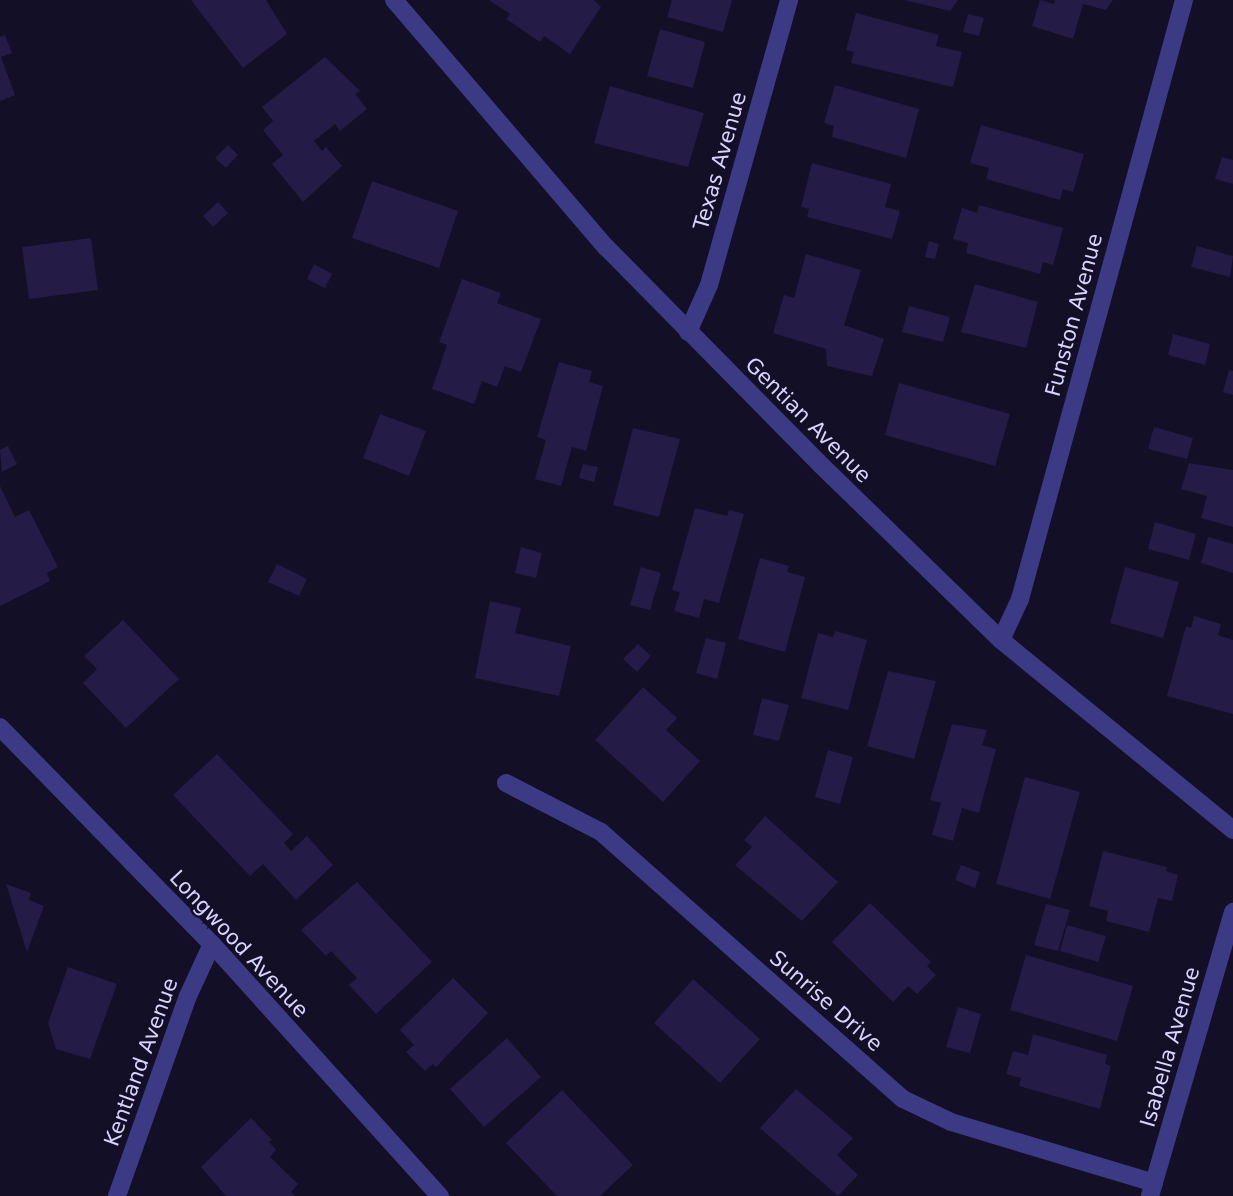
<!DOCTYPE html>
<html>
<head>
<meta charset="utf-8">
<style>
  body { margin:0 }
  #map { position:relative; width:1233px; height:1196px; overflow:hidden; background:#130f26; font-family:"DejaVu Sans",sans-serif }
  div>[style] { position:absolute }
  .building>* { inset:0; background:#241b47 }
  .minor>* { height:18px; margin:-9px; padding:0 9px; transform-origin:9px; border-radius:9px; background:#3d3a85 }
  .tertiary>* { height:18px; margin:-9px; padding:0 9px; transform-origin:9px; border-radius:9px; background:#3d3a85 }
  span { translate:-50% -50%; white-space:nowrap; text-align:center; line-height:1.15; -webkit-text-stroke:5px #130f26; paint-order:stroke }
  .street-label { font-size:21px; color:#d9d4ff }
</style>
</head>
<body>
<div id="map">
  <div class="building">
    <i style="clip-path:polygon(191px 0,266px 0,287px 34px,243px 68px)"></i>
    <i style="clip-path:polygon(489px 0,594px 0,601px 7px,570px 54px,544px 36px,540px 42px,506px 19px,510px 14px)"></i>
    <i style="clip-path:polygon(672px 0,732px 0,723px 32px,667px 17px)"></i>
    <i style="clip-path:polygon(904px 0,958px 0,950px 11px)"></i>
    <i style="clip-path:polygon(1040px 0,1054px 4px,1055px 0,1113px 0,1106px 10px,1083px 4px,1073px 39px,1032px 26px)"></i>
    <i style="clip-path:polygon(856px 13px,939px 35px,936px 46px,962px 52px,953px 87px,851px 63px,854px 52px,846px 50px)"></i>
    <i style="clip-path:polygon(968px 14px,984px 18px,979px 36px,963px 32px)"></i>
    <i style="clip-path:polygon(660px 29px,705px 42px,693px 88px,647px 76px)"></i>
    <i style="clip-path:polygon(5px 35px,12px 53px,1px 57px,15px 95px,0 101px,0 37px)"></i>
    <i style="clip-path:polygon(325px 57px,360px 91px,355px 94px,367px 109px,340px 131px,335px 124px,314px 141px,322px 151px,326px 147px,342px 166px,303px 202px,272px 164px,283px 155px,263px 130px,273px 121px,262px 107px)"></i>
    <i style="clip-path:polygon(835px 85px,919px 109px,906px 158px,832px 137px,834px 126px,824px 123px)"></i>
    <i style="clip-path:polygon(610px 86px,704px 113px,688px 167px,594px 143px)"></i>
    <i style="clip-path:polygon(981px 125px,1084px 154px,1073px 192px,1063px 189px,1060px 200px,986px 179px,989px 168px,970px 163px)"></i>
    <i style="clip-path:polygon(228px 145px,238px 155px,226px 168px,215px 158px)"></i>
    <i style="clip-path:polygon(1222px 157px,1233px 160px,1233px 184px,1215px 179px)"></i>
    <i style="clip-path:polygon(812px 163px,891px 184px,885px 207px,900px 211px,892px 239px,807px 217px,809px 209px,801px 207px)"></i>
    <i style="clip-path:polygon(372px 181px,458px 211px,439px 268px,352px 238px)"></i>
    <i style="clip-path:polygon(218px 202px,228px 213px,213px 227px,203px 216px)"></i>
    <i style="clip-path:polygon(979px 205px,1063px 228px,1053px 265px,1043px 262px,1040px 274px,966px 253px,968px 243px,953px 239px,962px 208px,977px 213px)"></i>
    <i style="clip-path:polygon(91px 238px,98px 290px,29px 299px,22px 247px)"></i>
    <i style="clip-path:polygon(929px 241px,939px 244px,935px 259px,925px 257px)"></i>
    <i style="clip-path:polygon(1197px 246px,1233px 256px,1230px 277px,1191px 267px)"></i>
    <i style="clip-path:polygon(806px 254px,861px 270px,844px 325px,884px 339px,872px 376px,827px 366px,826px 349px,773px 333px,784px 295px,794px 298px)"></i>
    <i style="clip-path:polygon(314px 264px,332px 274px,325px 288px,307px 279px)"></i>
    <i style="clip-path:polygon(462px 279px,501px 293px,497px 303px,541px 319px,521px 372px,505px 366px,497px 387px,482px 381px,474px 404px,432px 389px,447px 345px,439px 342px)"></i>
    <i style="clip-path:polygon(975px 284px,1038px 302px,1026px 348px,961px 332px)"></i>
    <i style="clip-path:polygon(909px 306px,950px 317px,943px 342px,902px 332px)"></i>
    <i style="clip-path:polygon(1173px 334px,1210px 344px,1205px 365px,1168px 355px)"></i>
    <i style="clip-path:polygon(559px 362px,592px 371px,589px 382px,603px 386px,586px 451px,572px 447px,561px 486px,535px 479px,546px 440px,537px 437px)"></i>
    <i style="clip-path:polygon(1229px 370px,1233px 371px,1233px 395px,1223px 392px)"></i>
    <i style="clip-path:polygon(899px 383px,1010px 414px,995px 466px,885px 435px)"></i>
    <i style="clip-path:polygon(380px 414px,426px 431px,409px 476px,363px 458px)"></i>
    <i style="clip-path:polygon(1154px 427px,1193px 438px,1187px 459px,1148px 449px)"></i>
    <i style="clip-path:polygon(633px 428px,680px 439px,659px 517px,613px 505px)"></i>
    <i style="clip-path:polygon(8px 446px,17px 464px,2px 472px,0 450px)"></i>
    <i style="clip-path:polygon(1189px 463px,1233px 470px,1233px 527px,1201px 518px,1207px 496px,1181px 489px)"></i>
    <i style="clip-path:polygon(583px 464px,598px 467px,594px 482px,579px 478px)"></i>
    <i style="clip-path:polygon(0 486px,15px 517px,29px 510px,58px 567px,47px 573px,50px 581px,0 606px)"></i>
    <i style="clip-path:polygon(695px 508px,727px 516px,729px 510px,744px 514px,719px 603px,704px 599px,699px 618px,674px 611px,680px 592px,672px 590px)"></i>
    <i style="clip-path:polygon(1155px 522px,1196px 534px,1189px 560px,1148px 549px)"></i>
    <i style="clip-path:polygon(1208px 537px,1233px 544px,1233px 573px,1201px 563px)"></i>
    <i style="clip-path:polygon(521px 547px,542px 553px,536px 578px,515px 573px)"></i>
    <i style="clip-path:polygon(760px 558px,789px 566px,787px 572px,805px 577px,785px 652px,738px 639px)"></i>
    <i style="clip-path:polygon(277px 564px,307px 579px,299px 596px,268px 582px)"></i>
    <i style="clip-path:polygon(641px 567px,661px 573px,650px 610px,630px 605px)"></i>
    <i style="clip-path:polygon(1125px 567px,1179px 582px,1163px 638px,1110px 623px)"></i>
    <i style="clip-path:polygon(490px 601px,521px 608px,515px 633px,571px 646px,559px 696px,475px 678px)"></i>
    <i style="clip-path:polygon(1194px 616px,1221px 624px,1218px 635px,1233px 640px,1233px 714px,1167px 696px,1186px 626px,1191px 628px)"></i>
    <i style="clip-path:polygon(123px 620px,179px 679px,126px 728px,83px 683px,97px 669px,84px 656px)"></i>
    <i style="clip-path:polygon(835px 631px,867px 640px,848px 710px,801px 698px,818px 633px,833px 637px)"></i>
    <i style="clip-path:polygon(706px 638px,726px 643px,717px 679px,696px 673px)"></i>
    <i style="clip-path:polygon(638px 644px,651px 656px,637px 672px,623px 659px)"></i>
    <i style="clip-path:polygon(888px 671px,936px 681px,914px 759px,867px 746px)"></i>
    <i style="clip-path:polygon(643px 687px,677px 718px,666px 730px,700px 761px,663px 802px,595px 740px)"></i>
    <i style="clip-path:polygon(762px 698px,789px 705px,779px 741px,753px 735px)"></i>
    <i style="clip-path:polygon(952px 724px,987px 730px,982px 745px,996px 749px,979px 813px,962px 808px,953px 841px,932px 835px,941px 803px,930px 800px)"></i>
    <i style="clip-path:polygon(828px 750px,853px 757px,840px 804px,815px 797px)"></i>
    <i style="clip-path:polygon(217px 754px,293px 834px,284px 843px,291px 851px,307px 836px,333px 865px,296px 900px,263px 864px,250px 876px,173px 795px)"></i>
    <i style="clip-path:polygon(1025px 777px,1080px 792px,1050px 899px,996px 884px)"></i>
    <i style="clip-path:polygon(765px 816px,838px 882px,802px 921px,735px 865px,752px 847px,744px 840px)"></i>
    <i style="clip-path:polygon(1103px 851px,1167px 867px,1166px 871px,1178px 875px,1172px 901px,1158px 898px,1149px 932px,1106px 921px,1108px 911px,1089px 906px)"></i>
    <i style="clip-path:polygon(961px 865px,980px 872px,975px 888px,955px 880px)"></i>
    <i style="clip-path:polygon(357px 882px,432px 962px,376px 1014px,349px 985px,357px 978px,331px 951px,326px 956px,301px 930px)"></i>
    <i style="clip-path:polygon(6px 884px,31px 893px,29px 900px,44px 906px,27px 952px)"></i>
    <i style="clip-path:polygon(870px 903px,931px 962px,927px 966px,936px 975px,917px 994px,908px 986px,893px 1002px,832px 942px)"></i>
    <i style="clip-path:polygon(1046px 904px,1070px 910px,1058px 951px,1034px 945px)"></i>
    <i style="clip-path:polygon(1067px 925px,1106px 936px,1098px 962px,1060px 951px)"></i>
    <i style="clip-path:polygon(1026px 955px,1133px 986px,1117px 1041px,1010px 1010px)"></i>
    <i style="clip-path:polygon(68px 967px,117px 984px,90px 1059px,56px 1049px,48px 1023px)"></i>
    <i style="clip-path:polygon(453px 978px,488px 1013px,436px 1067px,433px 1064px,425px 1071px,406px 1052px,414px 1045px,400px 1030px)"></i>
    <i style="clip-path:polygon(693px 979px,760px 1039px,720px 1083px,654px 1023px)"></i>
    <i style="clip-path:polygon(958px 1007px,981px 1014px,970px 1053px,946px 1047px)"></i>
    <i style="clip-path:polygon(1033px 1034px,1107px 1055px,1105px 1064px,1111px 1066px,1100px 1109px,1019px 1086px,1021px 1078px,1006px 1074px,1013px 1051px,1028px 1055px)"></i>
    <i style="clip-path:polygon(507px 1038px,541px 1077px,484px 1127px,450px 1089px)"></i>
    <i style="clip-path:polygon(796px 1089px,853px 1138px,837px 1155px,858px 1175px,838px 1196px,760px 1128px)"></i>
    <i style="clip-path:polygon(562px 1090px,633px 1165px,600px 1196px,557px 1196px,506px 1143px)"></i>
    <i style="clip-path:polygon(251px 1118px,272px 1140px,269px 1142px,276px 1150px,270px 1157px,298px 1184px,291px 1192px,295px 1196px,226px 1196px,201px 1167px)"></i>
  </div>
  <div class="minor">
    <i style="left:688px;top:332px;width:51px;rotate:-65.9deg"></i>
    <i style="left:709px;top:285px;width:296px;rotate:-74.3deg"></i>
    <i style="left:1001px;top:640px;width:45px;rotate:-65.1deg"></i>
    <i style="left:1020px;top:599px;width:621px;rotate:-74.69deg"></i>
    <i style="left:0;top:727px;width:303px;rotate:45.7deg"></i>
    <i style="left:212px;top:944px;width:340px;rotate:47.9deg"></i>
    <i style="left:506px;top:783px;width:107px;rotate:27.3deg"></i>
    <i style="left:601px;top:832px;width:403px;rotate:41.5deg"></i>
    <i style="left:903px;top:1099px;width:53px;rotate:25.6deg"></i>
    <i style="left:951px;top:1122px;width:212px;rotate:16.7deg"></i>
    <i style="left:117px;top:1196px;width:212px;rotate:-70.5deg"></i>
    <i style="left:188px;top:996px;width:57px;rotate:-65.2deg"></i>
    <i style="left:1150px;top:1196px;width:296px;rotate:-73.7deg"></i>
  </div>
  <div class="tertiary">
    <i style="left:394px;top:0;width:326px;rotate:49.4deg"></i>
    <i style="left:606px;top:247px;width:306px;rotate:45.4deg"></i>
    <i style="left:821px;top:465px;width:251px;rotate:44.2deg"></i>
    <i style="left:1001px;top:640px;width:300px;rotate:39.3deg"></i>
  </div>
  <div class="street-label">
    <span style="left:720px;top:161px;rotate:-74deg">Texas Avenue</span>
    <span style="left:1074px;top:315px;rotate:-75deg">Funston Avenue</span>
    <span style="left:808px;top:420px;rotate:45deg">Gentian Avenue</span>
    <span style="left:239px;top:944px;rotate:47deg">Longwood Avenue</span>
    <span style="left:826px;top:1001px;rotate:41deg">Sunrise Drive</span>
    <span style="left:1170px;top:1047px;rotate:-74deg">Isabella Avenue</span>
    <span style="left:141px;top:1062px;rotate:-70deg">Kentland Avenue</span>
  </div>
</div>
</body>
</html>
